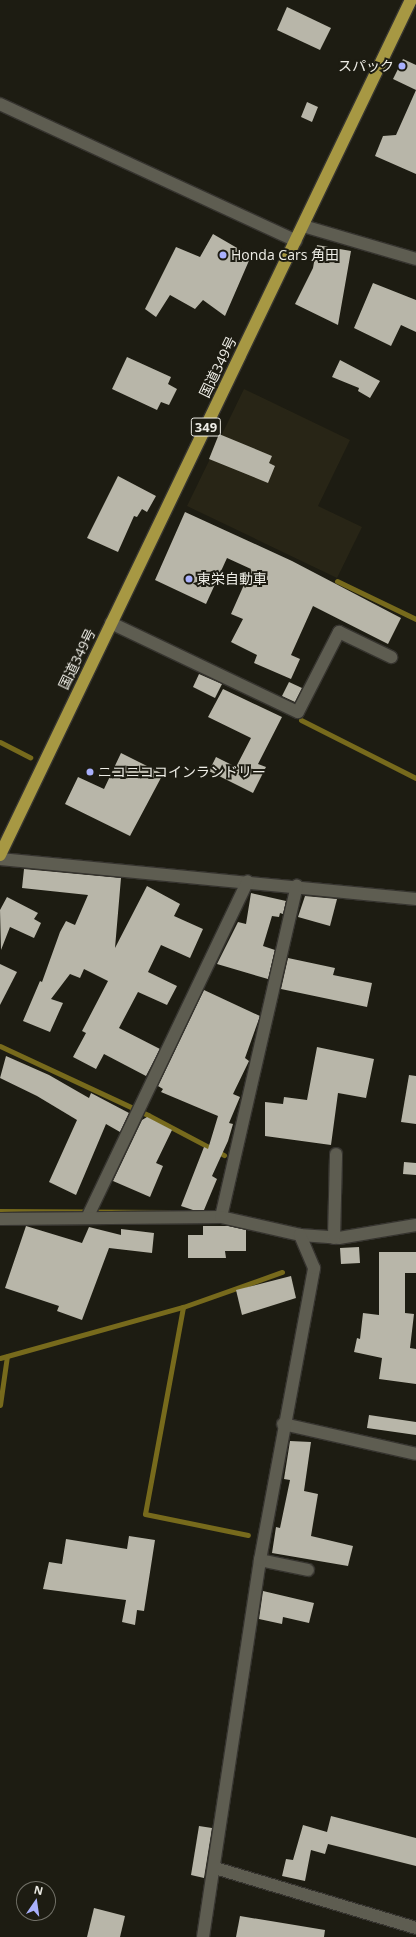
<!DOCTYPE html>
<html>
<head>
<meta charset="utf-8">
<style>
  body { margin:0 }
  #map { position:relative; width:416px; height:1937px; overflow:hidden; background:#1d1c12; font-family:"Open Sans","Noto Sans JP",sans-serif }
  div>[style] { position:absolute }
  .built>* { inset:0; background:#282516 }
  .stream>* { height:5px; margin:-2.5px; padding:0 2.5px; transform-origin:2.5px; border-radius:2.5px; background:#776a1c }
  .building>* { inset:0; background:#b8b6a9 }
  .roads { filter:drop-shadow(1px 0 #36342f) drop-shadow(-1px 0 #36342f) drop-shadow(0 1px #36342f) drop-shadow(0 -1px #36342f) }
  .minor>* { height:12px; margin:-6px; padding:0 6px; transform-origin:6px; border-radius:6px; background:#5e5d51 }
  .highway>* { height:12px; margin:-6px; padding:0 6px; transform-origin:6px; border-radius:6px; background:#a79843 }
  .dots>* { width:11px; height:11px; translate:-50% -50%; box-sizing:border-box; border:2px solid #1d1c12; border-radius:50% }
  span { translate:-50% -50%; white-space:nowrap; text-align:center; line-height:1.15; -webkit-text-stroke:4px #1d1c12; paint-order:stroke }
  .shield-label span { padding:1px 3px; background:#1d1c12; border:1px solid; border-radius:3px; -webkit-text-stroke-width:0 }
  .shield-label { font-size:13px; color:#eeede6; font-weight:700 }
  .poi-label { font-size:14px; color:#eeede6 }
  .right { translate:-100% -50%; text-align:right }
  .left { translate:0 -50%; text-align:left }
  .street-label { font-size:14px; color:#eeede6 }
  .north { position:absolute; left:16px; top:1881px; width:40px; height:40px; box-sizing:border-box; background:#1d1c12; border:1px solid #717067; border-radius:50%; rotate:13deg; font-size:11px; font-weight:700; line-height:16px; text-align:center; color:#eeede6 }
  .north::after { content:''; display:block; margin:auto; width:14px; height:18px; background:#a9b0fc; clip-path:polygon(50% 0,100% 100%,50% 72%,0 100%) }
</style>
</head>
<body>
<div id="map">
  <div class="built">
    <i style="clip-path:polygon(244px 389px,350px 440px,318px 506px,362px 527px,337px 578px,187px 506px)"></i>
  </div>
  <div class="stream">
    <i style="left:337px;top:581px;width:88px;rotate:25.7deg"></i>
    <i style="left:301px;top:720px;width:129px;rotate:26.8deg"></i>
    <i style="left:0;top:742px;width:34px;rotate:27deg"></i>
    <i style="left:0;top:1046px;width:163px;rotate:25deg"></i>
    <i style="left:148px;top:1115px;width:86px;rotate:27.8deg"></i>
    <i style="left:0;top:1211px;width:169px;rotate:0.3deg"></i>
    <i style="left:183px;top:1307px;width:210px;rotate:100.4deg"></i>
    <i style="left:145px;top:1514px;width:105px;rotate:11.5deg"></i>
    <i style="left:0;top:1358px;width:190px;rotate:-15.6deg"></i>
    <i style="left:183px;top:1307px;width:105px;rotate:-19.5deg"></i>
    <i style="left:0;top:1405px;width:49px;rotate:-81.9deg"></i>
  </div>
  <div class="building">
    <i style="clip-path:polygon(287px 7px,331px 28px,320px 50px,277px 30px)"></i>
    <i style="clip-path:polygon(403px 59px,416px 65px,416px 90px,393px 79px)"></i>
    <i style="clip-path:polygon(416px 90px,416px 174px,375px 156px,383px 136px,396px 135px)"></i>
    <i style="clip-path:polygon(307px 102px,318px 107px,312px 122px,301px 117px)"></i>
    <i style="clip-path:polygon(213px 234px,251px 256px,225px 316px,203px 300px,195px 309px,170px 295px,156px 317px,145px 309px,176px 247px,200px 257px)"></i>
    <i style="clip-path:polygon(317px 245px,351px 251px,338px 325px,295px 304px,313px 268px)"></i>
    <i style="clip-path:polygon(373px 283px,416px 300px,416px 332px,401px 325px,391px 346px,354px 328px)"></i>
    <i style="clip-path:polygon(127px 357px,171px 377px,168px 384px,177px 389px,169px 405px,161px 402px,157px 410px,112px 389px)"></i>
    <i style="clip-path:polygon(340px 360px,380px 381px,370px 398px,358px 391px,359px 388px,332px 377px)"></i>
    <i style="clip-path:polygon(219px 434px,272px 456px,269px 463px,275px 466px,268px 483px,209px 459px)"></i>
    <i style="clip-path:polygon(118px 476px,156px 496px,147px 512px,142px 509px,137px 517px,134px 516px,118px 552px,87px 538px)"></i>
    <i style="clip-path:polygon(185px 512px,292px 561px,401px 618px,388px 644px,313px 606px,291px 655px,300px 659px,291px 679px,254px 663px,257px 655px,231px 642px,243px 619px,231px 614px,251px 569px,227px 558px,206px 604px,155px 580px)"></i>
    <i style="clip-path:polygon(199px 674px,222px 684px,215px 698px,193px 687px)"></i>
    <i style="clip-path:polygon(289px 682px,302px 688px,295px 702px,282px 696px)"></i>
    <i style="clip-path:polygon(223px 689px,282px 717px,258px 764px,266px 767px,253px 793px,209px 771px,216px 757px,236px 767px,251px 738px,208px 717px)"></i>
    <i style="clip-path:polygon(121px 753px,163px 774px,130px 836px,65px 804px,78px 777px,104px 789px)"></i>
    <i style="clip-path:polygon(24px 869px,121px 878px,115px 948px,147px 886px,180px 904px,174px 916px,203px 929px,190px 958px,161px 945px,148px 972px,177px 986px,167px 1005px,138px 992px,119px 1028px,160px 1049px,146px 1076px,104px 1054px,96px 1069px,73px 1057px,86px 1033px,82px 1031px,108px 981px,84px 969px,80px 978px,70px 974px,51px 999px,63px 1003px,50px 1032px,23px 1021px,40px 981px,42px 982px,60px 932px,66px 921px,75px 925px,88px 895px,22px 888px)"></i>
    <i style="clip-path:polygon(251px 893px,286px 901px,283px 914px,280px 913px,279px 917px,272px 916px,263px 946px,275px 950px,268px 979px,217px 964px,238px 922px,246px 924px)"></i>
    <i style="clip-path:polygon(305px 896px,337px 899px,330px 926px,298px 917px)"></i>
    <i style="clip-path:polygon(7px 897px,38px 913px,34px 919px,41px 923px,34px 938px,10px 927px,1px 950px,0 910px)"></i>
    <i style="clip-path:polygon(288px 958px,335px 968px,333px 975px,372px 983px,367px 1007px,281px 989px)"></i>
    <i style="clip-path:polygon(0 964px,17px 972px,0 1005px)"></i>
    <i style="clip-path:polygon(204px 990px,260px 1016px,245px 1058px,249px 1061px,233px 1094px,240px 1097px,229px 1123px,233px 1124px,228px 1141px,212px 1176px,217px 1179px,204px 1210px,193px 1210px,181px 1206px,204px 1147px,208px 1149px,218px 1116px,161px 1092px,163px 1089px,158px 1086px)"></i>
    <i style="clip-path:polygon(317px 1047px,374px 1059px,366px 1098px,338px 1093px,331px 1145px,265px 1136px,265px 1102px,283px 1104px,284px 1097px,307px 1100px)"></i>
    <i style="clip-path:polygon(6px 1056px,49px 1075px,89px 1098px,91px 1093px,129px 1113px,120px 1132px,106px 1124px,76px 1195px,49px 1182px,77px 1120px,37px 1096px,0 1078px)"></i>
    <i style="clip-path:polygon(409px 1075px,416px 1076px,416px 1124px,401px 1122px)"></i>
    <i style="clip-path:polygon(147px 1117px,172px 1130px,156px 1163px,163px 1166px,150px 1197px,113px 1181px,142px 1120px)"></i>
    <i style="clip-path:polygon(404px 1162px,416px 1163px,416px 1175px,403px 1174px)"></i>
    <i style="clip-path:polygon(26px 1226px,82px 1243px,89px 1227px,121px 1235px,121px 1229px,154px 1233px,152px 1253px,109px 1248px,82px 1320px,57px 1311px,59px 1306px,5px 1288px)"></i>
    <i style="clip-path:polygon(203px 1226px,228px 1226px,246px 1230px,246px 1251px,225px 1251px,226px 1258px,188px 1258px,188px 1235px,203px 1235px)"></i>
    <i style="clip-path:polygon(359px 1247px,360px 1263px,341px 1264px,340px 1248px)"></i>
    <i style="clip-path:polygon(379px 1252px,416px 1252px,416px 1273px,405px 1273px,405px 1313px,414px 1314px,410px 1348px,416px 1349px,416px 1384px,379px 1379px,382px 1358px,354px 1352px,357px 1338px,360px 1339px,363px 1313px,379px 1315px)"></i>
    <i style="clip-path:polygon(291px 1276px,296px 1298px,242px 1315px,236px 1290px)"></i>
    <i style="clip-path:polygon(369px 1415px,416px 1422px,416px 1435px,367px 1428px)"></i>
    <i style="clip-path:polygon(290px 1441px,311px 1442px,304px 1491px,318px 1494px,311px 1536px,353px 1546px,348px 1566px,272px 1553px,276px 1527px,280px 1528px,290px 1480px,284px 1479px)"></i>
    <i style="clip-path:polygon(129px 1536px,155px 1540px,144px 1611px,137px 1610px,135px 1625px,122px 1622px,126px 1600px,43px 1589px,49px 1562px,62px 1564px,66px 1539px,127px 1549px)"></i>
    <i style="clip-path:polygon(263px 1591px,314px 1603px,309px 1623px,283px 1617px,282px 1624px,259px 1619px)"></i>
    <i style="clip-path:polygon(331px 1816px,416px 1838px,416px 1866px,328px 1844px,325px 1854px,311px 1850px,305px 1881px,282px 1876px,286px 1859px,293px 1860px,303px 1825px,327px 1832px)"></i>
    <i style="clip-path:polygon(199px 1826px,212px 1828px,204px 1878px,191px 1875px)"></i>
    <i style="clip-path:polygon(94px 1908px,125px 1916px,120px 1937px,87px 1937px)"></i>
    <i style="clip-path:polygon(240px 1916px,325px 1930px,324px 1937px,236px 1937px)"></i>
  </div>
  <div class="roads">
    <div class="minor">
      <i style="left:0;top:104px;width:326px;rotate:24.8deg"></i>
      <i style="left:303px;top:226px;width:118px;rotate:16.3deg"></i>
      <i style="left:111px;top:623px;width:207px;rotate:25.5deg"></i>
      <i style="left:298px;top:712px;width:90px;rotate:-62.9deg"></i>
      <i style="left:339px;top:632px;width:58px;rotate:25.7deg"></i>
      <i style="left:0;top:859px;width:418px;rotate:5.5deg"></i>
      <i style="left:221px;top:1217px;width:340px;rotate:-77.1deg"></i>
      <i style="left:87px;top:1218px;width:373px;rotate:-64.5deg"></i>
      <i style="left:0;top:1219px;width:221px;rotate:-0.5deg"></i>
      <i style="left:221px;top:1217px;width:81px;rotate:12.8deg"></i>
      <i style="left:300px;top:1235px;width:39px;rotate:4deg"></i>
      <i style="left:339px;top:1238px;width:78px;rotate:-9.6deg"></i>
      <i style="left:334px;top:1238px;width:84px;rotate:-88.6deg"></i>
      <i style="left:283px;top:1424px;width:136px;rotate:12.7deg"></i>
      <i style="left:260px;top:1560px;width:49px;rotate:11.8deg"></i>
      <i style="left:215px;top:1868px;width:210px;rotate:16.6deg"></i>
      <i style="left:203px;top:1937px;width:381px;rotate:-81.4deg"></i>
      <i style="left:260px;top:1560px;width:297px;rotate:-79.5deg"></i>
      <i style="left:314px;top:1268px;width:36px;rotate:-113deg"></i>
    </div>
    <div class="highway">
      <i style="left:0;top:855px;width:949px;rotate:-64.33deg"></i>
    </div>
  </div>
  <div class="dots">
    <i style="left:402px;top:66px;background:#a9b0fc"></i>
    <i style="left:223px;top:255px;background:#a9b0fc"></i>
    <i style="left:189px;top:579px;background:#a9b0fc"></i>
    <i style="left:90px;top:772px;background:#a9b0fc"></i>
  </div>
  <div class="shield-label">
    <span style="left:206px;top:427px">349</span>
  </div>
  <div class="poi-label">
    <span class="right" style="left:394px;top:66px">スパック</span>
    <span class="left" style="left:231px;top:255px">Honda Cars 角田</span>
    <span class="left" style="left:197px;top:579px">東栄自動車</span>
    <span class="left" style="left:98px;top:772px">ニコニココインランドリー</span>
  </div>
  <div class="street-label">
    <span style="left:218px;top:367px;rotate:-64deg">国道349号</span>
    <span style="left:77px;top:659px;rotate:-64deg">国道349号</span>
  </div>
  <div class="north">N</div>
</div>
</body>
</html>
